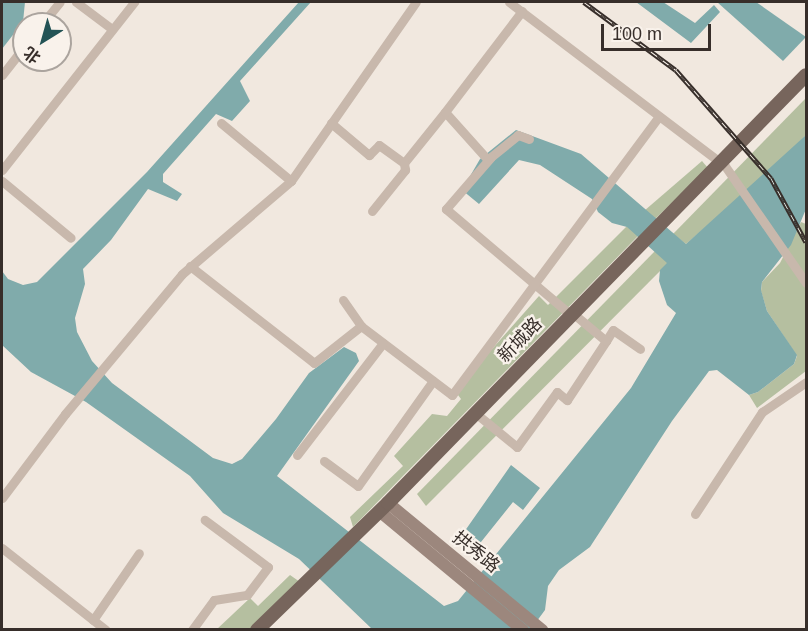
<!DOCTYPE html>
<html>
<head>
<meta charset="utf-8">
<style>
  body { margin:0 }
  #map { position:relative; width:808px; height:631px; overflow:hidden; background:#f1e8df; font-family:Arial,"Noto Sans SC",sans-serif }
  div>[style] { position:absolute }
  .green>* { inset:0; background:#b5bfa0 }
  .water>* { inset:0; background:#80abab }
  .minor>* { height:9px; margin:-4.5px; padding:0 4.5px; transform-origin:4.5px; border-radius:4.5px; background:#c8b8ac }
  .secondary>* { height:12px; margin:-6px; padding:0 6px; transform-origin:6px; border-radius:6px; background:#9c877d }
  .primary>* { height:14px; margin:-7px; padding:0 7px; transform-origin:7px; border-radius:7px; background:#77655c }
  .rail>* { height:4.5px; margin-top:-2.25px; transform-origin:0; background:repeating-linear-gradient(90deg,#f9f2eb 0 7px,#372e2a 0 14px); box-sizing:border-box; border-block:2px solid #372e2a }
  span { translate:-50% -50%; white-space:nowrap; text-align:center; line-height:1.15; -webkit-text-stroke:4.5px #f9f2eb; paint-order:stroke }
  .street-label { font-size:18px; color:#372e2a }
  .frame { position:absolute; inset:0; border:3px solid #372e2a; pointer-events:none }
  .north { position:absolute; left:12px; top:12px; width:60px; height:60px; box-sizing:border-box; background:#f9f2eb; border:2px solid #aba49e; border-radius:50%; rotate:217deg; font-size:16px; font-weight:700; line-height:24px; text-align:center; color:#372e2a }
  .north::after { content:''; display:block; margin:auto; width:21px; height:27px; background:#235355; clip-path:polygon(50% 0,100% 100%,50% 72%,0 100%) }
  .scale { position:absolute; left:601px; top:24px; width:110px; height:27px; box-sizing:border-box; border:3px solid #372e2a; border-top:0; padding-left:8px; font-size:18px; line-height:21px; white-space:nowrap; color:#372e2a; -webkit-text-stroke:4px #f9f2eb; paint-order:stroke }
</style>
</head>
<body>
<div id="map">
  <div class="green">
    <i style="clip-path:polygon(806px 98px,806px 135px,783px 160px,686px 244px,673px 234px)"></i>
    <i style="clip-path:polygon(702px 161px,708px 168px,655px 219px,644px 211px)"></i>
    <i style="clip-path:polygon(801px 222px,806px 224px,806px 371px,757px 408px,749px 395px,758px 392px,794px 364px,797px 356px,767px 311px,761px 291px,762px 282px,780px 263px)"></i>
    <i style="clip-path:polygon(627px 226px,638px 236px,353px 527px,350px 517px,403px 466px,394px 456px,432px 414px,447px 416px,461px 399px,455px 391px,539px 296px,548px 305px)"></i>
    <i style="clip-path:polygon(655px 251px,668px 263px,426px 506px,417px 494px)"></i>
    <i style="clip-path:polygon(290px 575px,300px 582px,251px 629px,216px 630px,250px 598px,258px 606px)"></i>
  </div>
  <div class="water">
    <i style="clip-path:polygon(2px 2px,25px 2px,23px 22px,2px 49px)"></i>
    <i style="clip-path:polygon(299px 2px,311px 2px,240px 81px,250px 101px,232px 121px,216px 114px,163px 174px,163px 182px,182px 194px,177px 201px,148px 189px,111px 240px,83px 269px,85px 284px,75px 318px,77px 332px,92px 361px,112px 383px,213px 458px,232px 464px,242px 459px,276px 419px,309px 373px,344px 347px,356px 353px,359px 361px,277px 476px,444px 606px,458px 601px,631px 388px,676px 313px,667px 305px,659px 281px,660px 270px,667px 263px,627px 227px,612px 223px,598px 212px,592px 199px,540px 165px,519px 160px,479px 204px,462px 190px,480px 159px,516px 130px,581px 154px,686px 244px,806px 135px,806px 209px,791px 245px,762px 282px,761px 290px,767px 311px,797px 355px,794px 364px,758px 392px,749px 395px,717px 370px,709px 371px,672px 421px,590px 547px,559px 570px,548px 586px,545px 610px,531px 629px,372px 629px,299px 559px,223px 513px,190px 476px,86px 402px,31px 372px,2px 345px,2px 271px,8px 279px,23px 285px,37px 282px,147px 172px)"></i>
    <i style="clip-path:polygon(636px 2px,663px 2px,695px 23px,714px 5px,720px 12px,691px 43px)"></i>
    <i style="clip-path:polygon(717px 2px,756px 2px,806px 37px,783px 61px)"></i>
    <i style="clip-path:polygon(511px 465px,540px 488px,523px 510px,513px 502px,477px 547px,462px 535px)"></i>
  </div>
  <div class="minor">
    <i style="left:76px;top:2px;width:45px;rotate:36.9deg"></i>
    <i style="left:509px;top:2px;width:271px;rotate:37.2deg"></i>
    <i style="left:725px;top:166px;width:142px;rotate:55.3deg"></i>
    <i style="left:42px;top:24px;width:28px;rotate:-51deg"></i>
    <i style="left:2px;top:75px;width:36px;rotate:-52deg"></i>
    <i style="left:221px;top:123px;width:91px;rotate:39.6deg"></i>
    <i style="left:291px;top:181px;width:218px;rotate:-55.1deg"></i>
    <i style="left:331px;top:123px;width:50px;rotate:40.1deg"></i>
    <i style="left:369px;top:155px;width:14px;rotate:-45deg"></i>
    <i style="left:379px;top:145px;width:31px;rotate:36deg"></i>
    <i style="left:404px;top:163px;width:65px;rotate:-51.2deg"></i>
    <i style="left:529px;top:139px;width:12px;rotate:-160deg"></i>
    <i style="left:518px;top:135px;width:35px;rotate:141deg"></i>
    <i style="left:491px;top:157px;width:69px;rotate:130.9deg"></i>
    <i style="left:446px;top:209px;width:162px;rotate:40.3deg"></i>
    <i style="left:488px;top:160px;width:64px;rotate:-131.9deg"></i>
    <i style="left:445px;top:112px;width:127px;rotate:-52.7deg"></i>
    <i style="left:2px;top:170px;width:214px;rotate:-51.8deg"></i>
    <i style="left:2px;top:181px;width:89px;rotate:39.6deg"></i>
    <i style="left:372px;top:211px;width:53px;rotate:-51.2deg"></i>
    <i style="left:405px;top:170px;width:7px;rotate:-98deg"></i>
    <i style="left:190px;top:266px;width:157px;rotate:38deg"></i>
    <i style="left:314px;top:363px;width:60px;rotate:-38.2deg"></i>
    <i style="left:343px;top:300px;width:32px;rotate:55deg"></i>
    <i style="left:361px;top:326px;width:114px;rotate:37.2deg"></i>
    <i style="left:452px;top:395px;width:347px;rotate:-53.4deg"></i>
    <i style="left:606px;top:341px;width:13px;rotate:-58deg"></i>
    <i style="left:613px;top:330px;width:33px;rotate:35deg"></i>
    <i style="left:479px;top:416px;width:49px;rotate:39.2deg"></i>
    <i style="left:517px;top:447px;width:68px;rotate:-54deg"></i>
    <i style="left:557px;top:392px;width:13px;rotate:39deg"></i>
    <i style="left:567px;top:400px;width:71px;rotate:-56.5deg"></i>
    <i style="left:606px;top:341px;width:39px;rotate:-140deg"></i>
    <i style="left:297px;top:455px;width:141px;rotate:-52.5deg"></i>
    <i style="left:324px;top:461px;width:42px;rotate:36.3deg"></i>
    <i style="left:358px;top:486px;width:129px;rotate:-54.5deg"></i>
    <i style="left:2px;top:498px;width:105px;rotate:-53.1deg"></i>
    <i style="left:65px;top:414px;width:182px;rotate:-50.1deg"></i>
    <i style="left:182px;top:274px;width:143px;rotate:-40.5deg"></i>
    <i style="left:695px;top:514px;width:122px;rotate:-56.7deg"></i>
    <i style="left:762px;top:412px;width:53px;rotate:-34.3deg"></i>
    <i style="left:2px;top:548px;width:132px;rotate:38.3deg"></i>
    <i style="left:93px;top:620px;width:81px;rotate:-55.5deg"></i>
    <i style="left:192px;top:630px;width:37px;rotate:-54deg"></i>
    <i style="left:214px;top:600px;width:33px;rotate:-9deg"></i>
    <i style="left:247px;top:595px;width:35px;rotate:-53deg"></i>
    <i style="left:268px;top:567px;width:79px;rotate:-143.3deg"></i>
  </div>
  <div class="secondary">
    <i style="left:388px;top:503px;width:200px;rotate:39.5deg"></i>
    <i style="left:379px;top:511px;width:187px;rotate:39.6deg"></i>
  </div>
  <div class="primary">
    <i style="left:257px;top:630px;width:182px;rotate:-44.1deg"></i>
    <i style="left:388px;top:503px;width:598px;rotate:-45.68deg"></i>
  </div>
  <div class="rail">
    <i style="left:584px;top:2px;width:114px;rotate:36.5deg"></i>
    <i style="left:676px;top:70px;width:144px;rotate:48.7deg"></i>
    <i style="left:771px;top:178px;width:73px;rotate:61.3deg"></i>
  </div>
  <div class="street-label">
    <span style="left:520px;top:340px;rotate:-46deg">新城路</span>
    <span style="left:476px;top:552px;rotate:39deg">拱秀路</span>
  </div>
  <div class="frame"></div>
  <div class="north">北</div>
  <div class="scale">100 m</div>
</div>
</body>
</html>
